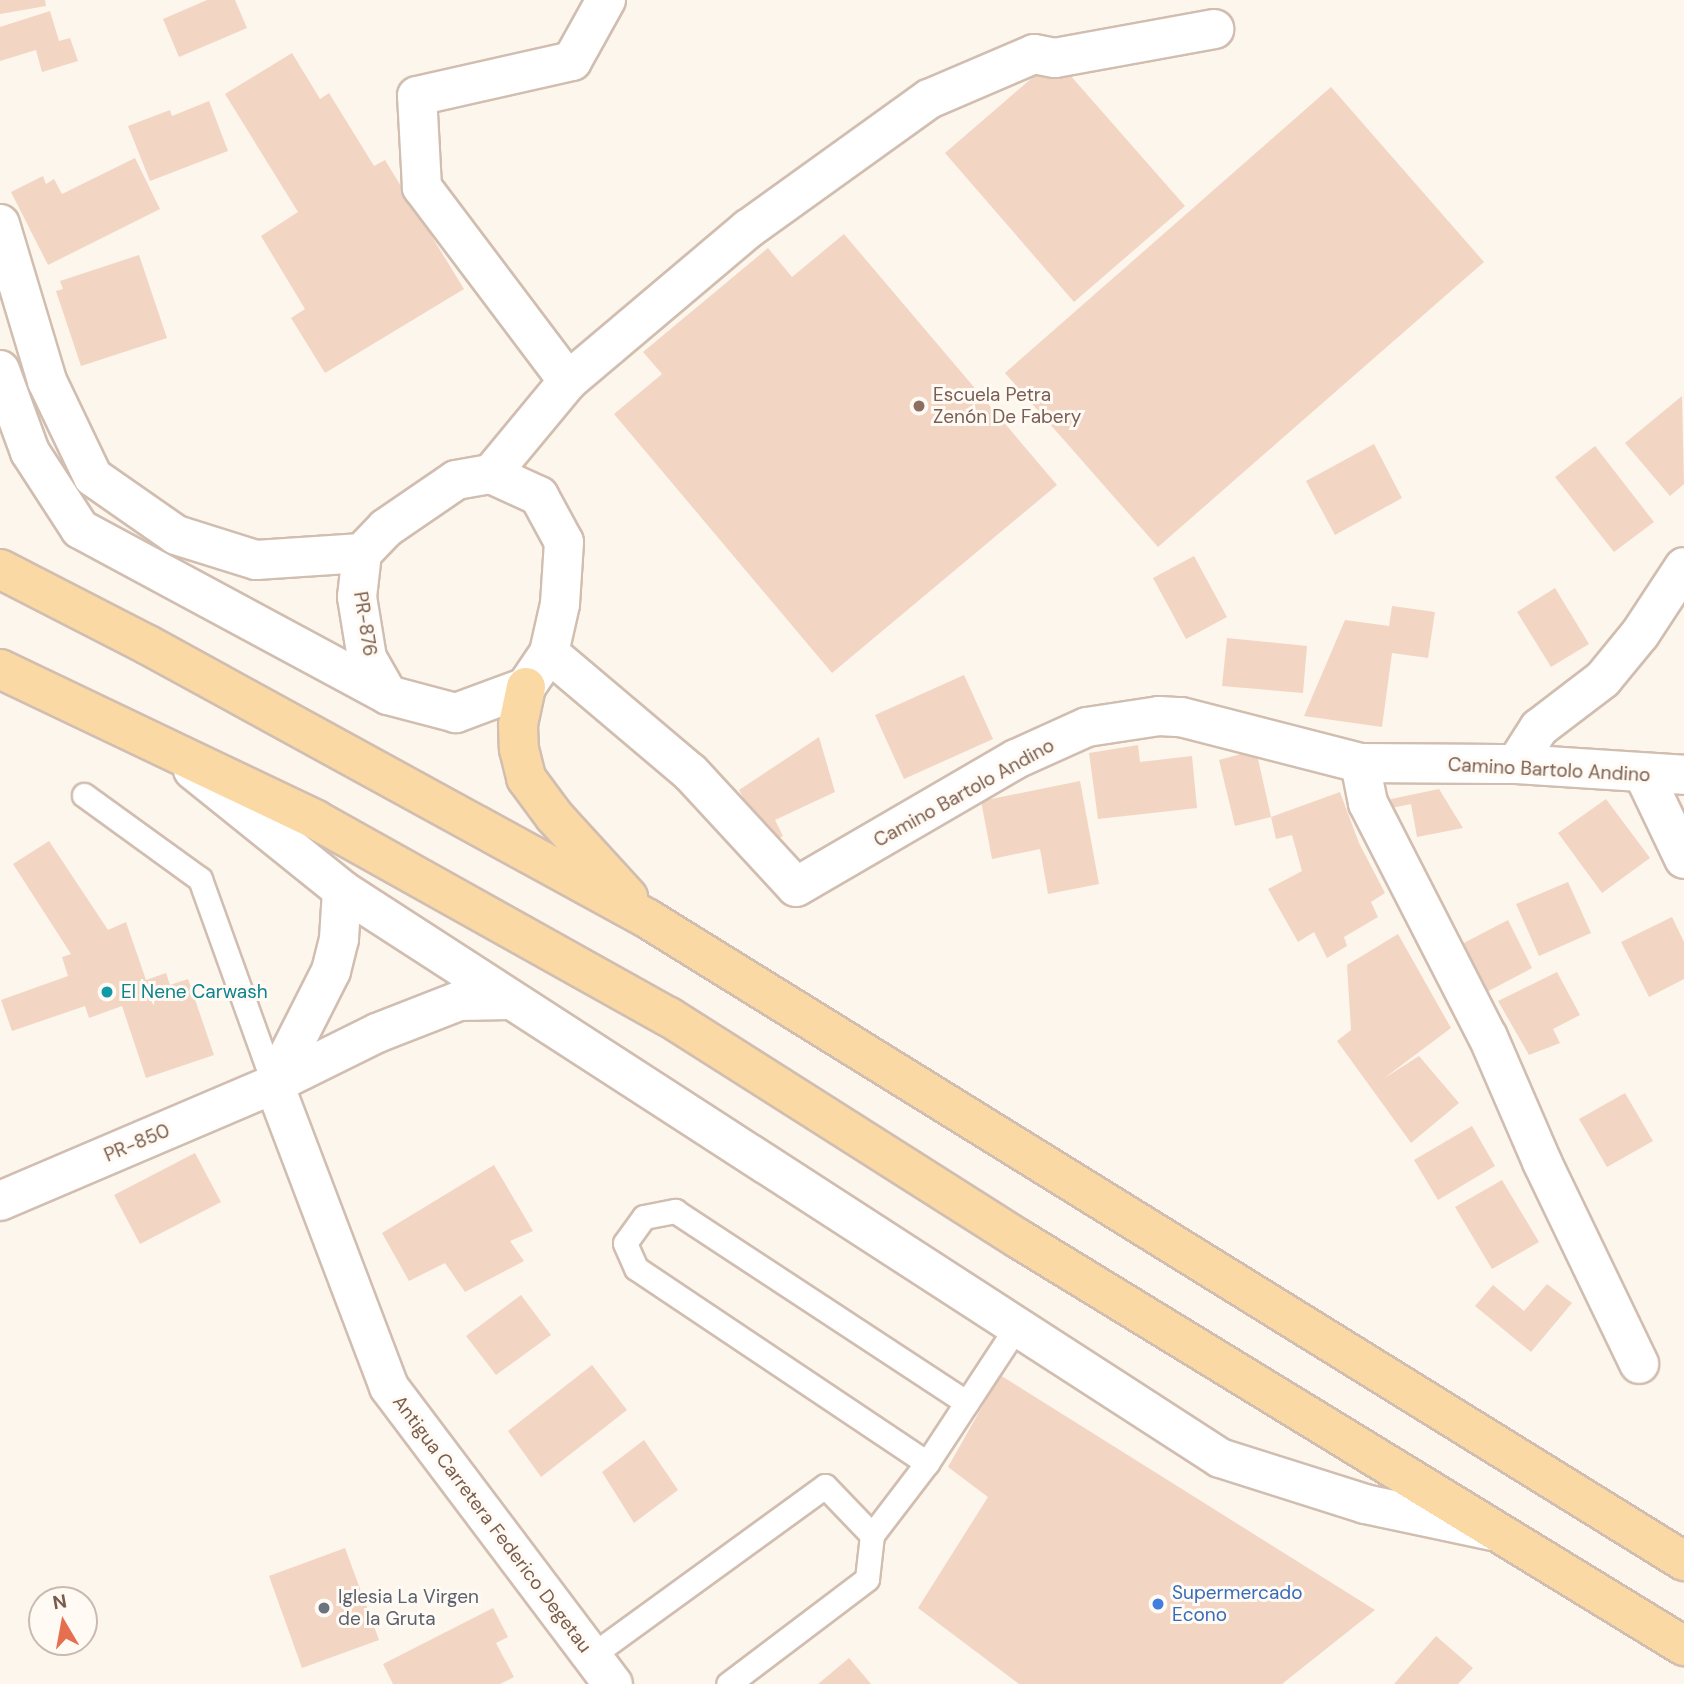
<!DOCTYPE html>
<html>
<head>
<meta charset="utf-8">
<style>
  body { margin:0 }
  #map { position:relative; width:1684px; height:1684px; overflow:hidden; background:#fdf6ec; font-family:"DM Sans",sans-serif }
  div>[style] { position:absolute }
  .building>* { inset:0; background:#f3d5c3 }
  .roads { filter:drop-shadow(2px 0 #d1beb0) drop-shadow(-2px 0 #d1beb0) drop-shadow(0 2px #d1beb0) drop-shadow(0 -2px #d1beb0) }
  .lane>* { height:23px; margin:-11.5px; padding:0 11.5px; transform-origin:11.5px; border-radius:11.5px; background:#fff }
  .street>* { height:38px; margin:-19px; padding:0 19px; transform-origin:19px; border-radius:19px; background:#fff }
  .secondary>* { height:38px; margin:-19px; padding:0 19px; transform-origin:19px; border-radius:19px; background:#fff }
  .primary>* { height:38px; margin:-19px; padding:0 19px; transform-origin:19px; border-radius:19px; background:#fbd9a5 }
  .dots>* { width:19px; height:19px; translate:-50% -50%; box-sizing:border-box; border:4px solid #fffaf3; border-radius:50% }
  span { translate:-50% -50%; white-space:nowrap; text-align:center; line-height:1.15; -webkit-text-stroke:6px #fffaf3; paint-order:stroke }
  .education-label { font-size:19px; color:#785e54 }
  .left { translate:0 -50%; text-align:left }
  .street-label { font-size:19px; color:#7a5c4d }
  .culture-label { font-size:19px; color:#0d838f }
  .shop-label { font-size:19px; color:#366cbe }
  .worship-label { font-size:19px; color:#5b616d }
  .north { position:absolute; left:28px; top:1586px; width:70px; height:70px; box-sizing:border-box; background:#fffaf3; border:2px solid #cabbb1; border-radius:50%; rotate:350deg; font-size:19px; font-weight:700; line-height:28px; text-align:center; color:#7a5c4d }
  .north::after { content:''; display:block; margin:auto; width:24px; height:32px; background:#e76f51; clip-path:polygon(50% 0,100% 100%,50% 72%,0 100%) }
</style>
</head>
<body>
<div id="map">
  <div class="building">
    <i style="clip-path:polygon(0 0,45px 0,46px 6px,0 14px)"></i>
    <i style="clip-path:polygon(207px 0,235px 0,247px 28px,179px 57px,163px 19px)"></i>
    <i style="clip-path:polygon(50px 11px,59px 41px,70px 38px,78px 61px,42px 72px,36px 50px,0 61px,0 27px)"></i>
    <i style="clip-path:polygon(292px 53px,320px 99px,329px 93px,374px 166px,385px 160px,464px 289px,325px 373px,291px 318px,305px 309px,261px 236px,298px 212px,225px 94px)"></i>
    <i style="clip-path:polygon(1055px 58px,1185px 206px,1074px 302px,945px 153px)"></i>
    <i style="clip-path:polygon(1331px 87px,1484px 262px,1158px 547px,1005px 373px)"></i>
    <i style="clip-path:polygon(209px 101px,228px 151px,150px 181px,128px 126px,170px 110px,172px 116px)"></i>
    <i style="clip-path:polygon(135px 158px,160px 209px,48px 265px,11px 192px,43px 176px,46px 184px,54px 179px,62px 194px)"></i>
    <i style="clip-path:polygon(844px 234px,1057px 485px,832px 673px,614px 414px,662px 374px,643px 352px,768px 248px,792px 277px)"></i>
    <i style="clip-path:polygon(139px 255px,167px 338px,81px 366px,56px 291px,63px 289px,60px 281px)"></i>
    <i style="clip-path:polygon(1682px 396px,1684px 484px,1670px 496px,1625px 443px)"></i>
    <i style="clip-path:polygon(1374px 444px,1402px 498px,1335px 535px,1306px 481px)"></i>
    <i style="clip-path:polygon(1595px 446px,1654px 522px,1614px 552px,1555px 477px)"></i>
    <i style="clip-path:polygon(1194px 556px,1227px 617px,1186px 639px,1153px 578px)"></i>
    <i style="clip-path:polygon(1555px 588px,1589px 644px,1551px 667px,1517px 612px)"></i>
    <i style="clip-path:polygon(1392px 606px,1435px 612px,1428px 658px,1392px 653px,1382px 727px,1304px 716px,1345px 620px,1389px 626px)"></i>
    <i style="clip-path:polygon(1227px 638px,1307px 646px,1303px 693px,1222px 686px)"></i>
    <i style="clip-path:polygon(964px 675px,993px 739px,904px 779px,875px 715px)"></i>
    <i style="clip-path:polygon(819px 737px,835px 792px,775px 820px,783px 836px,776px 840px,732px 803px,743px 798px,739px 790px)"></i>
    <i style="clip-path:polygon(1138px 745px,1140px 762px,1192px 756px,1197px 808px,1098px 819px,1089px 753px)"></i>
    <i style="clip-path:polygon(1256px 750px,1271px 817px,1235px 826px,1219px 760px)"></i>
    <i style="clip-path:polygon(1080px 781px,1099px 884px,1048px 894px,1040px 849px,992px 859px,981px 801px)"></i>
    <i style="clip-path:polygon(1439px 789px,1463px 828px,1417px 837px,1411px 804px,1392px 808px,1391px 799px)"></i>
    <i style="clip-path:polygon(1340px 792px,1359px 843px,1385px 893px,1371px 902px,1378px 917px,1344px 937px,1347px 946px,1327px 958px,1314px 932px,1298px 942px,1268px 889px,1302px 871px,1292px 835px,1276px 839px,1271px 817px)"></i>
    <i style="clip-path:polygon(1606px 799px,1650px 858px,1602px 893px,1558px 833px)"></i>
    <i style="clip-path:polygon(49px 841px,108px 930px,126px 922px,146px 980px,166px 973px,170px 985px,188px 979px,214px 1055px,146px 1078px,122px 1006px,89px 1018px,85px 1006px,12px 1031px,1px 1000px,68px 976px,62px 957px,71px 954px,13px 864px)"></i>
    <i style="clip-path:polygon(1568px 882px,1591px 933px,1539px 956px,1516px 904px)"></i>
    <i style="clip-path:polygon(1672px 917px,1684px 942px,1684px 979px,1649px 997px,1621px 942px)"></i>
    <i style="clip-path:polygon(1508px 920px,1532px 968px,1483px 994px,1458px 946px)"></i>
    <i style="clip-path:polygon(1398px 934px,1451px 1028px,1383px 1079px,1419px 1056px,1459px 1103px,1411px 1143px,1337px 1041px,1351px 1030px,1347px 965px)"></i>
    <i style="clip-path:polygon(1557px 972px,1580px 1015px,1553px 1029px,1560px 1043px,1529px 1055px,1498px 1001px)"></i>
    <i style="clip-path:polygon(1625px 1093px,1653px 1141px,1607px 1167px,1579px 1119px)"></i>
    <i style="clip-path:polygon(1472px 1126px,1495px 1166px,1438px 1200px,1414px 1160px)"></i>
    <i style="clip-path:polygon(195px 1153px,221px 1202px,140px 1244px,114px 1195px)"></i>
    <i style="clip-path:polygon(494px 1165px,533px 1231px,510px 1241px,524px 1261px,465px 1292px,445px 1263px,409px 1281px,382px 1233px)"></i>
    <i style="clip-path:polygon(1502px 1180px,1539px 1242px,1492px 1269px,1455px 1207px)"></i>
    <i style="clip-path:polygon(1547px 1284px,1572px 1303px,1531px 1352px,1475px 1306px,1493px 1285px,1524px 1311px)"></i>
    <i style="clip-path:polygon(521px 1295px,551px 1335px,496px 1375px,466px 1336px)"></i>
    <i style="clip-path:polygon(592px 1365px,627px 1410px,541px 1477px,508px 1431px)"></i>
    <i style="clip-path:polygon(1000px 1375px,1375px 1610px,1282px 1684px,1019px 1684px,918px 1608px,988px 1497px,948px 1467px)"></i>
    <i style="clip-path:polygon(644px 1440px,678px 1490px,634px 1523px,602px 1472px)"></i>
    <i style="clip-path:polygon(345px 1548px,379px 1640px,302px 1668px,269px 1576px)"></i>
    <i style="clip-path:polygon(493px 1608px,508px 1637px,496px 1643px,514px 1677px,500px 1684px,393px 1684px,383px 1664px)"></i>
    <i style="clip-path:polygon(1436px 1636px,1473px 1668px,1458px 1684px,1394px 1684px)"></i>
    <i style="clip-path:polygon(849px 1658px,871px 1684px,818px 1684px)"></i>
  </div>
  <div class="roads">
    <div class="lane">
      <i style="left:84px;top:795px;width:143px;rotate:35.9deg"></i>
      <i style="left:200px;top:879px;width:218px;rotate:70.2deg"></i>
      <i style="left:927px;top:1463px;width:350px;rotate:-146.2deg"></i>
      <i style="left:636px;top:1268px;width:27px;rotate:-114deg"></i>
      <i style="left:625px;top:1243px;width:32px;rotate:-54deg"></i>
      <i style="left:644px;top:1217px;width:32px;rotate:-11deg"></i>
      <i style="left:675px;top:1211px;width:349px;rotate:33.3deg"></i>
      <i style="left:872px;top:1535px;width:91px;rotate:-52.6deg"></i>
      <i style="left:927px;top:1463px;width:164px;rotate:-56.7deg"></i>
      <i style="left:591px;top:1656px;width:289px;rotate:-36deg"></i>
      <i style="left:825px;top:1486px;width:68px;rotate:46.2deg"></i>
      <i style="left:872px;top:1535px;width:44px;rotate:96.5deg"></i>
      <i style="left:867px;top:1579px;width:174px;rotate:142.9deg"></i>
    </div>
    <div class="street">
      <i style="left:568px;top:381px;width:243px;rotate:-127deg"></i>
      <i style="left:422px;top:187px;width:91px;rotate:-93.1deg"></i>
      <i style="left:417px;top:96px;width:159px;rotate:-12.7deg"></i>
      <i style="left:572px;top:61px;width:70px;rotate:-60.9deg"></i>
      <i style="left:491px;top:474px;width:121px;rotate:-50.4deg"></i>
      <i style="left:568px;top:381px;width:236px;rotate:-40.2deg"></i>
      <i style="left:748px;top:229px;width:223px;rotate:-35.7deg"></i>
      <i style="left:929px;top:99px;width:114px;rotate:-23.2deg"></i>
      <i style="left:1034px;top:54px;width:21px;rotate:11deg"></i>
      <i style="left:1055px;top:58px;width:162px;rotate:-10.3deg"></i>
      <i style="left:549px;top:653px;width:185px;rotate:40.2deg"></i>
      <i style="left:690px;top:772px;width:156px;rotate:47.3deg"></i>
      <i style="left:796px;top:887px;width:255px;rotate:-30.2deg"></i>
      <i style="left:1016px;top:759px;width:78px;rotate:-24.3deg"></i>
      <i style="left:1087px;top:727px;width:73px;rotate:-8.7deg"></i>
      <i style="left:1159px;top:716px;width:22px;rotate:3deg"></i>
      <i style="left:1181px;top:717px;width:185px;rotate:14.4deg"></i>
      <i style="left:1360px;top:763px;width:156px;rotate:0.4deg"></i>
      <i style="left:1516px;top:764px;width:168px;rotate:3.7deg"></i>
      <i style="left:1360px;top:763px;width:41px;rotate:78.7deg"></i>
      <i style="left:1368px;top:803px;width:263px;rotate:62.9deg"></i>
      <i style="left:1488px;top:1037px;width:136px;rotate:66.6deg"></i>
      <i style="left:1542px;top:1162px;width:224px;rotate:64.3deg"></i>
      <i style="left:1516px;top:764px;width:43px;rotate:-57.4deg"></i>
      <i style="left:1539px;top:728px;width:81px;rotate:-37.4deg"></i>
      <i style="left:1603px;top:679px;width:58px;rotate:-50.6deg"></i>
      <i style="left:1640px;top:634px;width:80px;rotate:-56.7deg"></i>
      <i style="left:1644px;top:775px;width:93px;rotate:64.5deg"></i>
    </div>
    <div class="secondary">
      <i style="left:0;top:224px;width:164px;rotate:73.3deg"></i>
      <i style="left:47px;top:381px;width:106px;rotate:64.4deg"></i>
      <i style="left:93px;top:477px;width:101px;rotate:34.9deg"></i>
      <i style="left:176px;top:535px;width:84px;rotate:17.4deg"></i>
      <i style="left:256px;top:560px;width:106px;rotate:-3.8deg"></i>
      <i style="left:0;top:370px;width:87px;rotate:69.9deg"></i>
      <i style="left:30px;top:452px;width:92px;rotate:57deg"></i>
      <i style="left:80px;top:529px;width:350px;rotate:28.3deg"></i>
      <i style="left:491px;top:474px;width:53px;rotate:24.6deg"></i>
      <i style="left:539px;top:496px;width:52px;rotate:61.5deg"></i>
      <i style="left:564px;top:542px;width:62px;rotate:93.7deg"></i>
      <i style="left:560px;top:604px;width:50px;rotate:102.7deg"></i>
      <i style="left:549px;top:653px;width:41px;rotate:124.1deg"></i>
      <i style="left:526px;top:687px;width:75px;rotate:159.6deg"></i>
      <i style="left:456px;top:713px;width:70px;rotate:-165.2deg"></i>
      <i style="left:388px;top:695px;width:43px;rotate:-119.6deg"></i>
      <i style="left:367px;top:658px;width:62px;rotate:-99.3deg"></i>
      <i style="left:357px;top:597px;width:44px;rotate:-83.5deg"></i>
      <i style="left:362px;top:553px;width:35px;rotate:-46deg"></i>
      <i style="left:386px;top:528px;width:85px;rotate:-34.4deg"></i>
      <i style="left:456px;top:480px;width:36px;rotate:-10deg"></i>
      <i style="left:193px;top:770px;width:191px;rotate:38.8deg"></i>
      <i style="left:342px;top:890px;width:49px;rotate:93.5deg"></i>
      <i style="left:339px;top:939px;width:33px;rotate:104deg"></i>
      <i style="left:331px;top:971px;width:127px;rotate:116.8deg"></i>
      <i style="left:342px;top:890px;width:1046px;rotate:32.9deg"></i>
      <i style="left:1220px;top:1458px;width:152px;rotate:17.6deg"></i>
      <i style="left:1365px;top:1504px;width:130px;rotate:12deg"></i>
      <i style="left:274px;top:1084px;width:324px;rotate:69.2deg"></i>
      <i style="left:389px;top:1387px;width:372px;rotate:53deg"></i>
      <i style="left:0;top:1201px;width:298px;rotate:-23.1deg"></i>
      <i style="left:274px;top:1084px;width:115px;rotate:-26.3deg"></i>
      <i style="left:377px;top:1033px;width:88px;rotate:-21.3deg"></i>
      <i style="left:459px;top:1001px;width:50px;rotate:-1.1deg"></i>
    </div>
    <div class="primary">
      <i style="left:0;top:569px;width:166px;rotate:27.2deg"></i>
      <i style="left:148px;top:645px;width:570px;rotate:28.72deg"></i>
      <i style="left:648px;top:919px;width:1219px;rotate:31.79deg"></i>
      <i style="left:0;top:669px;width:350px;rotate:25.5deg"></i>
      <i style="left:316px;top:820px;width:404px;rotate:29.2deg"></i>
      <i style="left:669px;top:1017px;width:414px;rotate:32.4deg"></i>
      <i style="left:1019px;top:1239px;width:780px;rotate:31.47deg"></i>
      <i style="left:526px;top:687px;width:39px;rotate:102deg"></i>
      <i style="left:518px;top:725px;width:24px;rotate:88deg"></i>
      <i style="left:519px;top:749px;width:30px;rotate:76deg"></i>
      <i style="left:526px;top:778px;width:47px;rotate:53.6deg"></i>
      <i style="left:554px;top:816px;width:110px;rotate:47.6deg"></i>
    </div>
  </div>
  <div class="dots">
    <i style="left:919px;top:406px;background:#8d6e63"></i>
    <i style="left:107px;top:992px;background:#0f9aa8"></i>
    <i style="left:1158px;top:1604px;background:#3f7fe0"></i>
    <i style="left:324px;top:1608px;background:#6b7280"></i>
  </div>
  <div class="education-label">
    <span class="left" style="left:933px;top:406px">Escuela Petra<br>Zenón De Fabery</span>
  </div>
  <div class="street-label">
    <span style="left:365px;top:624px;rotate:81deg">PR-876</span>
    <span style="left:1549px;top:770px;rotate:3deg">Camino Bartolo Andino</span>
    <span style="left:964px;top:793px;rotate:-29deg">Camino Bartolo Andino</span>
    <span style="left:137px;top:1143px;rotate:-23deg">PR-850</span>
    <span style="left:492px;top:1524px;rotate:53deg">Antigua Carretera Federico Degetau</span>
  </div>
  <div class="culture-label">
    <span class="left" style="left:121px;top:992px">El Nene Carwash</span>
  </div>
  <div class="shop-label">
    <span class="left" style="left:1172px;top:1604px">Supermercado<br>Econo</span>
  </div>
  <div class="worship-label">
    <span class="left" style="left:338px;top:1608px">Iglesia La Virgen<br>de la Gruta</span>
  </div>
  <div class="north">N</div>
</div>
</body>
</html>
